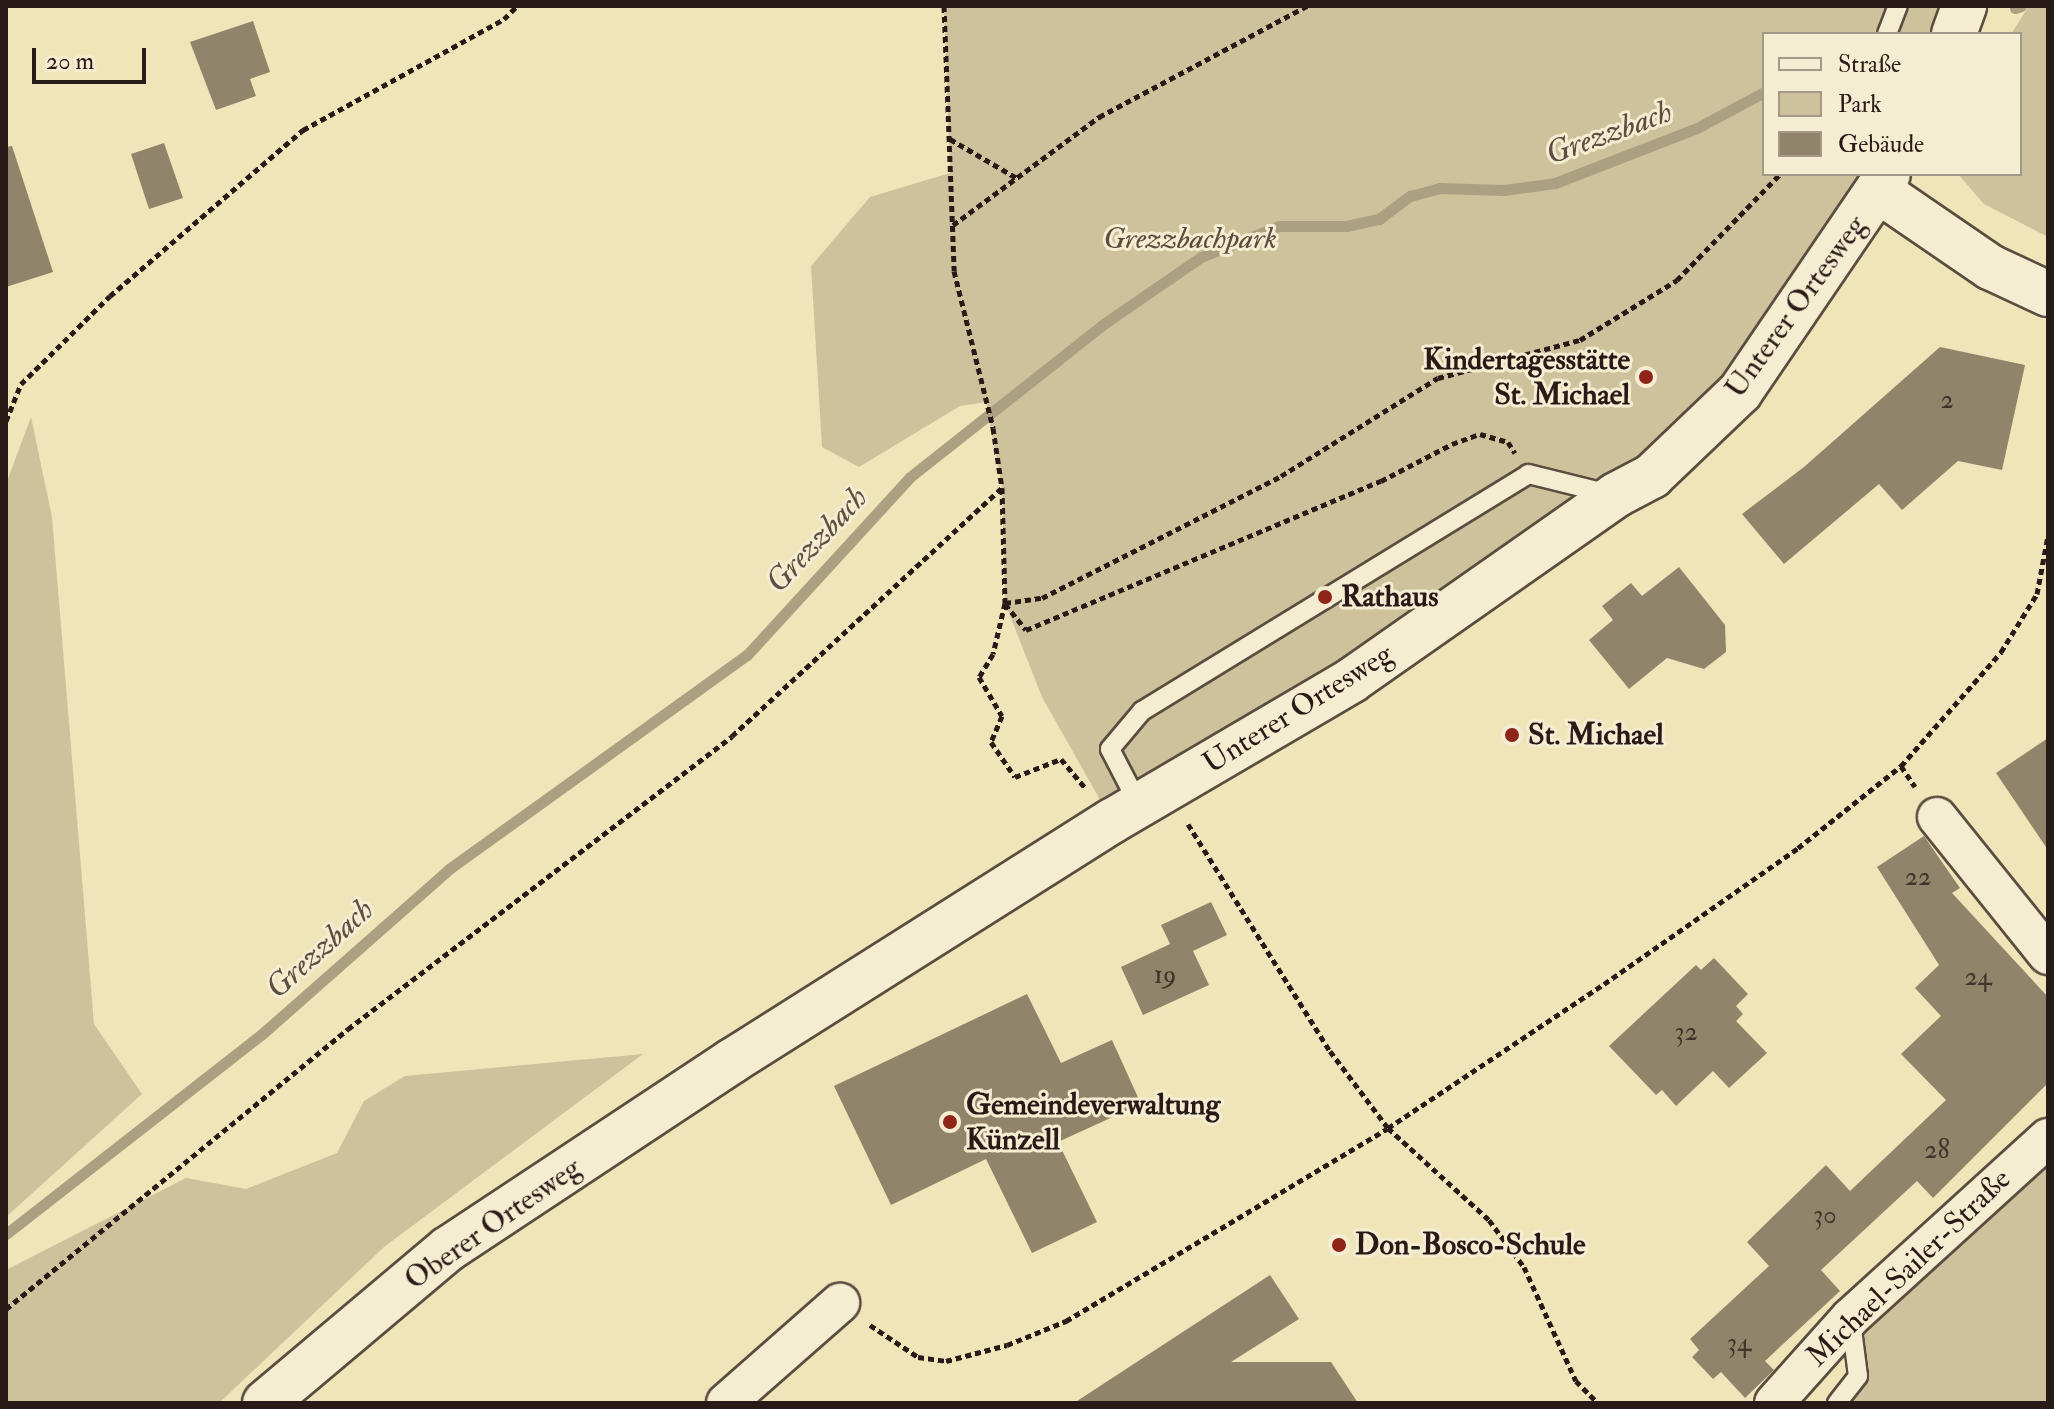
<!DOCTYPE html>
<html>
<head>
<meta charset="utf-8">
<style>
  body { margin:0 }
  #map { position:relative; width:2054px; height:1409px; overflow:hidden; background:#f0e4b9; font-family:"IM FELL Double Pica",serif }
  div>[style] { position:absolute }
  .green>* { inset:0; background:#cec29d }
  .stream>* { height:11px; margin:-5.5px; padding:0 5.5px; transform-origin:5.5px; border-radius:5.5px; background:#aca082 }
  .building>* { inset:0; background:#90846b }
  .path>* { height:5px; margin-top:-2.5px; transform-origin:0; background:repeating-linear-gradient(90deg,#281b17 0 6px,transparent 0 10px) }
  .roads { filter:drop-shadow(2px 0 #5a4d40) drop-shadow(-2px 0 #5a4d40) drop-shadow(0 2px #5a4d40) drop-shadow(0 -2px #5a4d40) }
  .service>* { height:18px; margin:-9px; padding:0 9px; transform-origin:9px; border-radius:9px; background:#f5edd2 }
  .minor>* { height:38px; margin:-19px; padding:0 19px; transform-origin:19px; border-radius:19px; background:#f5edd2 }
  .tertiary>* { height:44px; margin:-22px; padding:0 22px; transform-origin:22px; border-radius:22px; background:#f5edd2 }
  .secondary>* { height:44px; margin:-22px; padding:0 22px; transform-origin:22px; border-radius:22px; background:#f5edd2 }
  .dots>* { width:22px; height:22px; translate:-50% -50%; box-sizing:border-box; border:4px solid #f5edd2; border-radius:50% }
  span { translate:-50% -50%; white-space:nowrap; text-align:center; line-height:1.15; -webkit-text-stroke:6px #f5edd2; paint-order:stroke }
  .number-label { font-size:26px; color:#42352c }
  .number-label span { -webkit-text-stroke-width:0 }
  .park-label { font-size:30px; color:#5a4d3f; font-style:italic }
  .street-label { font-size:30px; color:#281b17 }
  .poi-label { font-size:30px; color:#281b17; font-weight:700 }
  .right { translate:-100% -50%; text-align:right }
  .left { translate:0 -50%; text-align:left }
  .water-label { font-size:32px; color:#5d5042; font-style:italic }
  .frame { position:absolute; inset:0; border:8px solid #281b17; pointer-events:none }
  .legend { position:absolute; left:1762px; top:32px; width:260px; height:144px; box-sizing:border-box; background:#f5edd2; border:2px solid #a39987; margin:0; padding:10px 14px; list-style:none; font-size:24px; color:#281b17 }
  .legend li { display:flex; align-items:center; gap:16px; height:40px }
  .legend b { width:40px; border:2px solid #a39987 }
  .scale { position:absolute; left:32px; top:48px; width:114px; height:36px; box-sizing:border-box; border:4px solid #281b17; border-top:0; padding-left:10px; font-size:24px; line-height:28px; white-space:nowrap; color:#281b17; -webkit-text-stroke:6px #f5edd2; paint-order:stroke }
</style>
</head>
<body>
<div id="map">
  <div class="green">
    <i style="clip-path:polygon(944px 6px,1964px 6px,1954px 34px,1764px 34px,1764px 174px,1888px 174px,1740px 392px,1112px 821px,1042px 697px,1005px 603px,1002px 488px,986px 402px,960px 406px,859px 467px,822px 447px,811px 266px,870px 197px,950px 173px)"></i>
    <i style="clip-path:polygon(2029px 6px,2048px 6px,2048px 237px,1984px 204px,1958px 174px,2020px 174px,2020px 34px,2011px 34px)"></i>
    <i style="clip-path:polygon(31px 417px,52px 517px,94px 1024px,142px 1094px,6px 1217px,6px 484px)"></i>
    <i style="clip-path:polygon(643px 1054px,384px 1247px,219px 1403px,6px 1403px,6px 1270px,186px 1178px,246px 1189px,337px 1153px,364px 1101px,405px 1076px)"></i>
    <i style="clip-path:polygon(2048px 1138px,2048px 1403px,1837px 1403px,1858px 1376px,1850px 1318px)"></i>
  </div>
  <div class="stream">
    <i style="left:2015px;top:8px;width:6px;rotate:-18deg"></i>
    <i style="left:6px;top:1234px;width:325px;rotate:-38deg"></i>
    <i style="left:262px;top:1034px;width:249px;rotate:-41.4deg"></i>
    <i style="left:449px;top:869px;width:367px;rotate:-35.7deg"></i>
    <i style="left:747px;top:655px;width:241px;rotate:-47.5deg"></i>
    <i style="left:910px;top:477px;width:248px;rotate:-38.3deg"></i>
    <i style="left:1105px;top:323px;width:116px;rotate:-34.5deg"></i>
    <i style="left:1201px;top:257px;width:84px;rotate:-21.7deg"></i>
    <i style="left:1279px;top:226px;width:67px"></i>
    <i style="left:1346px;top:226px;width:34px;rotate:-12deg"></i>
    <i style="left:1379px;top:219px;width:39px;rotate:-37deg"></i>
    <i style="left:1410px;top:196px;width:30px;rotate:-15deg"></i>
    <i style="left:1439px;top:188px;width:65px;rotate:1.8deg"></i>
    <i style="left:1504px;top:190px;width:51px;rotate:-7.8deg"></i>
    <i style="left:1555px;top:183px;width:152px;rotate:-21.2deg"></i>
    <i style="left:1697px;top:128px;width:76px;rotate:-28.2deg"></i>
  </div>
  <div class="building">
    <i style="clip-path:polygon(253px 21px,270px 72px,250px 79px,256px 96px,216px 110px,190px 42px)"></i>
    <i style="clip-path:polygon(164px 143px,183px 198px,149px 209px,131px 154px)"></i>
    <i style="clip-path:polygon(12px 146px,53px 272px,6px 287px,6px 147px)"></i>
    <i style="clip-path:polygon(1940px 347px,2025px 365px,2002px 470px,1958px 461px,1902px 510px,1879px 484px,1784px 564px,1742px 514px,1804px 467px)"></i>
    <i style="clip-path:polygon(1679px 567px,1725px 625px,1726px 652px,1704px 669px,1667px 658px,1629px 689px,1589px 640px,1613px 620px,1602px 606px,1631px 583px,1642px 596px)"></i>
    <i style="clip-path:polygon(2048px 738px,2048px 850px,1996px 773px)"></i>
    <i style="clip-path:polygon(1924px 836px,1960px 888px,1952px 893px,2048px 997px,2048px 1083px,1933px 1198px,1917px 1181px,1821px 1270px,1840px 1291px,1765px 1361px,1774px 1370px,1745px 1398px,1721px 1372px,1713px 1379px,1692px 1357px,1699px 1350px,1690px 1339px,1769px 1266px,1747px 1242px,1826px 1165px,1850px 1191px,1946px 1100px,1901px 1054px,1941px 1016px,1915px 988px,1939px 965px,1877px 867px)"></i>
    <i style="clip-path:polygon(1211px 902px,1227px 935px,1193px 951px,1209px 985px,1143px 1015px,1121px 967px,1170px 944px,1161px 925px)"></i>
    <i style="clip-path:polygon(1714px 958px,1748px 994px,1736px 1006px,1743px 1014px,1736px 1021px,1767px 1053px,1729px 1088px,1713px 1071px,1676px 1106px,1662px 1090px,1656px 1095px,1609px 1046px,1696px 965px,1701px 970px)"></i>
    <i style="clip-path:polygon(1027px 994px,1061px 1063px,1112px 1040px,1141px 1104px,1058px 1142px,1097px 1222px,1032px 1253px,986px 1159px,891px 1205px,834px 1086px)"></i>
    <i style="clip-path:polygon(1270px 1275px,1299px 1319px,1231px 1362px,1331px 1362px,1358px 1403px,1074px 1403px)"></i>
  </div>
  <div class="path">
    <i style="left:944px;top:6px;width:265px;rotate:87.8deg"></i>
    <i style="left:954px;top:271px;width:162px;rotate:76deg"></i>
    <i style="left:993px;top:428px;width:61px;rotate:81.5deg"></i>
    <i style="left:1002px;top:488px;width:115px;rotate:88.5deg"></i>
    <i style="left:1005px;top:603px;width:52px;rotate:103.2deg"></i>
    <i style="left:993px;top:654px;width:27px;rotate:121deg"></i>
    <i style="left:979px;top:677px;width:45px;rotate:59.5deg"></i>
    <i style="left:1002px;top:716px;width:28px;rotate:113deg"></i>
    <i style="left:991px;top:742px;width:42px;rotate:55.6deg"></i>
    <i style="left:1015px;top:777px;width:49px;rotate:-21.4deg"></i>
    <i style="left:1061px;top:759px;width:39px;rotate:50deg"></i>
    <i style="left:950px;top:139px;width:78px;rotate:30.2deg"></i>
    <i style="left:953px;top:225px;width:182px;rotate:-36.5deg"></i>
    <i style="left:1099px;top:117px;width:236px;rotate:-28.1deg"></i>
    <i style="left:6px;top:421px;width:40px;rotate:-68deg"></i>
    <i style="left:21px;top:384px;width:125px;rotate:-44.7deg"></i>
    <i style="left:110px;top:296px;width:255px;rotate:-40.7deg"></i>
    <i style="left:303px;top:130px;width:230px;rotate:-28.9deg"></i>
    <i style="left:504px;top:19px;width:18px;rotate:-45deg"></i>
    <i style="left:1005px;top:603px;width:37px;rotate:-8deg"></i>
    <i style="left:1042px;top:598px;width:268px;rotate:-27deg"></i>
    <i style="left:1281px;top:476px;width:185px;rotate:-32deg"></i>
    <i style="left:1438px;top:378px;width:147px;rotate:-15deg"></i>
    <i style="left:1580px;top:340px;width:114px;rotate:-31.7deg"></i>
    <i style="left:1677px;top:280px;width:148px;rotate:-45.8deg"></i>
    <i style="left:1005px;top:604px;width:33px;rotate:51deg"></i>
    <i style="left:1026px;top:630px;width:385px;rotate:-22.8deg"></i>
    <i style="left:1381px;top:481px;width:80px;rotate:-27.5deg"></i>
    <i style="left:1452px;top:444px;width:30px;rotate:-20deg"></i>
    <i style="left:1480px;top:434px;width:29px;rotate:16deg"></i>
    <i style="left:1508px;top:442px;width:13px;rotate:58deg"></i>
    <i style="left:1901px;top:766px;width:25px;rotate:56deg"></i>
    <i style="left:1188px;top:824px;width:268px;rotate:58deg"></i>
    <i style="left:1330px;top:1051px;width:96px;rotate:53deg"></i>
    <i style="left:1388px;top:1128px;width:137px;rotate:42.3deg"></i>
    <i style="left:1489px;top:1220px;width:59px;rotate:53.3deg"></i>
    <i style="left:1524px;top:1267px;width:125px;rotate:65.5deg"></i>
    <i style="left:1576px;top:1381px;width:31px;rotate:45deg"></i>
    <i style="left:6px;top:1309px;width:442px;rotate:-39.3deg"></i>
    <i style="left:348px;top:1029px;width:483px;rotate:-37.3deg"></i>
    <i style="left:732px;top:736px;width:367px;rotate:-42.6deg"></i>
    <i style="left:870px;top:1325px;width:58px;rotate:33.7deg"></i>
    <i style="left:918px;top:1357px;width:28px;rotate:8deg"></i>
    <i style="left:946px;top:1361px;width:63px;rotate:-14.7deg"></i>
    <i style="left:1007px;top:1345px;width:64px;rotate:-22.1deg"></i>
    <i style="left:1066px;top:1321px;width:375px;rotate:-30.9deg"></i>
    <i style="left:1388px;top:1128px;width:260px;rotate:-33.7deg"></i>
    <i style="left:1604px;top:984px;width:237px;rotate:-35deg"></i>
    <i style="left:1798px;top:848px;width:132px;rotate:-38.5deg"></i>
    <i style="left:1901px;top:766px;width:152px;rotate:-48.7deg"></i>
    <i style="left:2001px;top:652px;width:68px;rotate:-58.2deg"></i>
    <i style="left:2037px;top:594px;width:59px;rotate:-79.3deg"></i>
  </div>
  <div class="roads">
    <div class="service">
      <i style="left:1887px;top:34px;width:30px;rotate:-69deg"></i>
      <i style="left:1139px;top:805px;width:63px;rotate:-117.4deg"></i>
      <i style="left:1110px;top:749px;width:50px;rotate:-49.9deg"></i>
      <i style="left:1142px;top:711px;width:453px;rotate:-31.5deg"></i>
      <i style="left:1528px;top:474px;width:83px;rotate:13.9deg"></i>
      <i style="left:1837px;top:1403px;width:34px;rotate:-52deg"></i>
      <i style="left:1858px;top:1376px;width:55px;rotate:-97.3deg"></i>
    </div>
    <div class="minor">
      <i style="left:1937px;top:817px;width:177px;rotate:51.2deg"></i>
      <i style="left:726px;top:1403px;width:152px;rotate:-41.3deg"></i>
      <i style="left:1774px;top:1403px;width:115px;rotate:-48.2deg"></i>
      <i style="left:1851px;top:1317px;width:266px;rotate:-42.3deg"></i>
    </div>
    <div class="tertiary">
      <i style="left:1879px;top:191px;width:135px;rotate:34.4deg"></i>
      <i style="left:1990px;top:267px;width:64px;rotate:25deg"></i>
    </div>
    <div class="secondary">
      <i style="left:1954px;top:34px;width:30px;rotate:-70deg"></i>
      <i style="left:265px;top:1403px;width:239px;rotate:-40.1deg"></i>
      <i style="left:448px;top:1249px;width:341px;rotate:-33.5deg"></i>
      <i style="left:732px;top:1061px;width:449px;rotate:-32.3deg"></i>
      <i style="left:1112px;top:821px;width:278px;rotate:-30.4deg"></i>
      <i style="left:1352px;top:680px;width:322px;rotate:-35deg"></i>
      <i style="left:1616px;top:495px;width:41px;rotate:-27.8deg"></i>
      <i style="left:1652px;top:476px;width:122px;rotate:-43.7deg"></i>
      <i style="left:1740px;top:392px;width:263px;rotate:-55.8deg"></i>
    </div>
  </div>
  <div class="dots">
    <i style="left:1646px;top:377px;background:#8f2418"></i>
    <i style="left:1325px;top:597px;background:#8f2418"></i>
    <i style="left:1512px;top:735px;background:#8f2418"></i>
    <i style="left:950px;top:1122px;background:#8f2418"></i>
    <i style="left:1339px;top:1245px;background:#8f2418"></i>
  </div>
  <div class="number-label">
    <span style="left:1947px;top:401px">2</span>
    <span style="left:1918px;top:878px">22</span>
    <span style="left:1165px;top:976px">19</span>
    <span style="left:1978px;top:978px">24</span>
    <span style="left:1686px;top:1033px">32</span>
    <span style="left:1937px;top:1151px">28</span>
    <span style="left:1825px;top:1216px">30</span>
    <span style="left:1739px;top:1344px">34</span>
  </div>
  <div class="park-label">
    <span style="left:1190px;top:239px">Grezzbachpark</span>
  </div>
  <div class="street-label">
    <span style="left:1796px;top:307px;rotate:-54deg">Unterer Ortesweg</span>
    <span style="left:1298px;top:709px;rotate:-32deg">Unterer Ortesweg</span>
    <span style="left:493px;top:1224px;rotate:-35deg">Oberer Ortesweg</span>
    <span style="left:1909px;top:1268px;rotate:-44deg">Michael-Sailer-Straße</span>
  </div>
  <div class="poi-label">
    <span class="right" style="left:1630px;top:377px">Kindertagesstätte<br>St. Michael</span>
    <span class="left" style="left:1341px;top:597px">Rathaus</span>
    <span class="left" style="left:1528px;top:735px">St. Michael</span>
    <span class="left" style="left:966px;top:1122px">Gemeindeverwaltung<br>Künzell</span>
    <span class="left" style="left:1355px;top:1245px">Don-Bosco-Schule</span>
  </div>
  <div class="water-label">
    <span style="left:1609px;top:133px;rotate:-20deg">Grezzbach</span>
    <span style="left:817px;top:540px;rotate:-47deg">Grezzbach</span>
    <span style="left:320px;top:949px;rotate:-42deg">Grezzbach</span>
  </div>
  <div class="frame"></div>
  <ul class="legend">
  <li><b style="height:10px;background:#f5edd2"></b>Straße</li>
  <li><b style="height:22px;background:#cec29d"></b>Park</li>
  <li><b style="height:22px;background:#90846b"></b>Gebäude</li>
  </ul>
  <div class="scale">20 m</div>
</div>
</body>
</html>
